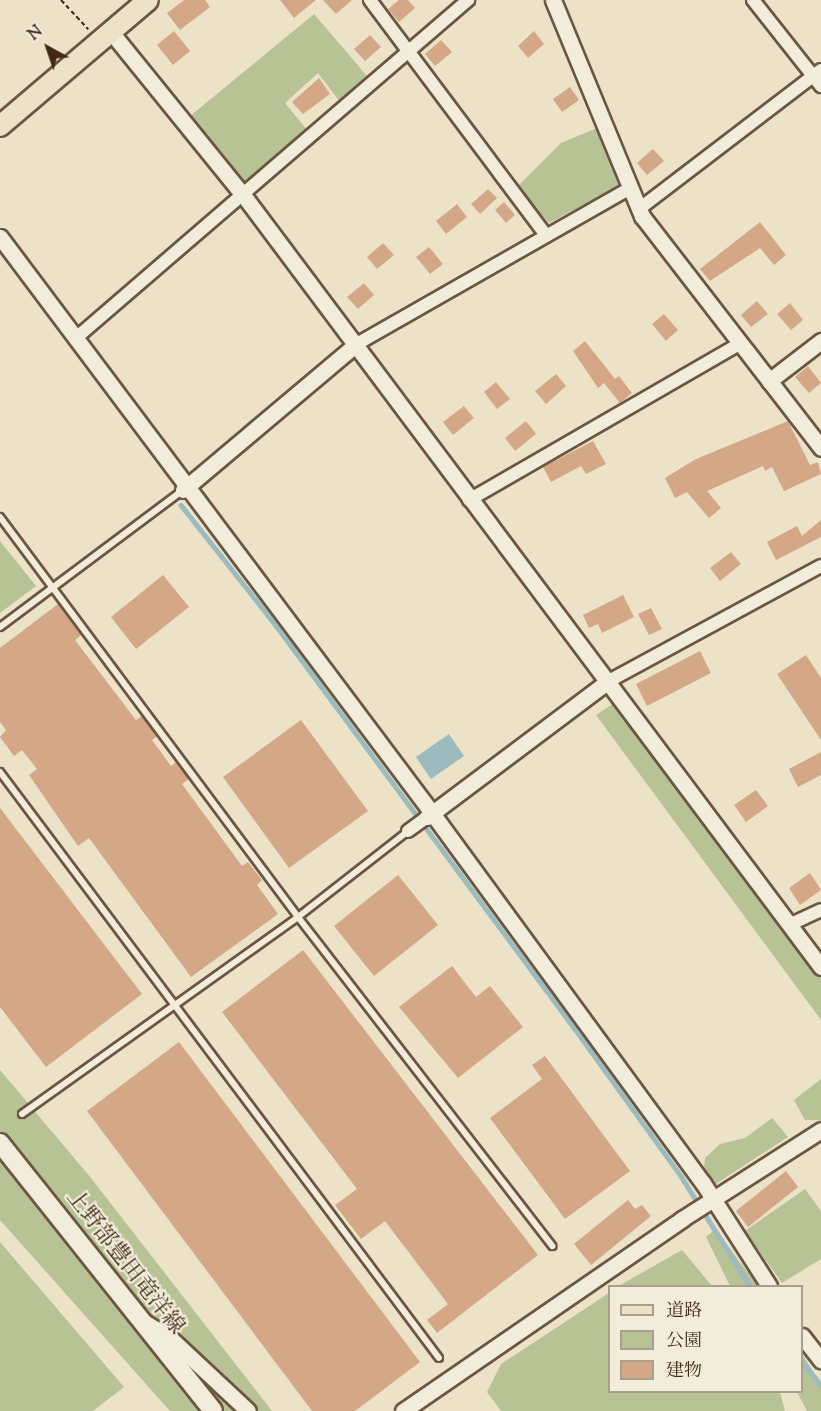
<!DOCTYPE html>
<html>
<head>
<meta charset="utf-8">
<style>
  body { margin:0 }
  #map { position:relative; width:821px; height:1411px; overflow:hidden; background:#ebe2c7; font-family:"Sorts Mill Goudy","Noto Serif JP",serif }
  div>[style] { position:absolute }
  .green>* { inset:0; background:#b8c395 }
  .water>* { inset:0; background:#9cbbbf }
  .stream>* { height:4.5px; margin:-2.25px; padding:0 2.25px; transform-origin:2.25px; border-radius:2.25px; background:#9cbbbf }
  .building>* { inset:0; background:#d4a887 }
  .path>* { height:2px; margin-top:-1px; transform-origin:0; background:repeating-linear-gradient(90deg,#402814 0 4.5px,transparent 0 7.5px) }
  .roads { filter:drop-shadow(2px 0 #6b5641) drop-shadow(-2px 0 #6b5641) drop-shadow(0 2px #6b5641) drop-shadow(0 -2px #6b5641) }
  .service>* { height:6px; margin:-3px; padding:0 3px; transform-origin:3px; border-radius:3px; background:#f2ecdb }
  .minor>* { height:12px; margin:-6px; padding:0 6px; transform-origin:6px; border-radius:6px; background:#f2ecdb }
  .tertiary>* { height:15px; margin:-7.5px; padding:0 7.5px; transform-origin:7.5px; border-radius:7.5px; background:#f2ecdb }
  .secondary>* { height:18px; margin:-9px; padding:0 9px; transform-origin:9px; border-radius:9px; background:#f2ecdb }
  .primary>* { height:20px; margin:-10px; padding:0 10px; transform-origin:10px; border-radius:10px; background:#ebe2c7 }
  span { translate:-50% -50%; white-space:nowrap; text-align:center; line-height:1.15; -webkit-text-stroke:4.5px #f2ecdb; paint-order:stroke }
  .street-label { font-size:22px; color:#402814 }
  .legend { position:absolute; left:608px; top:1285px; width:195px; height:108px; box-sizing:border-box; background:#f2ecdb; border:2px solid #ab9e8b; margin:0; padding:8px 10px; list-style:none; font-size:18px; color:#402814 }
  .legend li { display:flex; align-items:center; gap:12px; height:30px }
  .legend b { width:30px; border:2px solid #ab9e8b }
  .north { position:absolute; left:18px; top:18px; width:60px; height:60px; -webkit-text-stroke:4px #f2ecdb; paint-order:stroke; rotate:320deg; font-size:16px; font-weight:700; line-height:24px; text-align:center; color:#402814 }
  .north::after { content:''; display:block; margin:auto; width:21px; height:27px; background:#402814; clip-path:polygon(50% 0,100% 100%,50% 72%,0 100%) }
</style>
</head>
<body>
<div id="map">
  <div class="green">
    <i style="clip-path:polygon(314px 14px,373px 83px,341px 103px,318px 73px,285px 103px,312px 136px,249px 191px,189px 117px)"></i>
    <i style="clip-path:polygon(597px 128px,619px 186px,549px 223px,517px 187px,561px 143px)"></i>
    <i style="clip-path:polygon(0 541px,36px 586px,0 613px)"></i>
    <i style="clip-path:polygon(620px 699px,821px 967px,821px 1020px,596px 715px)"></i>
    <i style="clip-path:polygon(0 1070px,91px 1178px,272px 1411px,170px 1411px,0 1220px)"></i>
    <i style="clip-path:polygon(821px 1079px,821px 1120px,805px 1120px,794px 1100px)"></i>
    <i style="clip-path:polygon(772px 1118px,788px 1137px,708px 1189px,703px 1183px,705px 1158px,720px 1144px,745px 1138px)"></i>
    <i style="clip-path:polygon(805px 1189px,821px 1211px,821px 1259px,782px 1283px,745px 1231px)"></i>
    <i style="clip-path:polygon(716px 1229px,739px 1261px,759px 1286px,730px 1286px,706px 1237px)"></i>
    <i style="clip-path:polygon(0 1242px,124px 1387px,93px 1411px,0 1411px)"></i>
    <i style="clip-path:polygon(682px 1250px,712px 1286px,619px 1286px,624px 1283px)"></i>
    <i style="clip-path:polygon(609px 1293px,610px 1392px,780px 1392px,785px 1411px,501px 1411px,487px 1392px,501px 1364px)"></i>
    <i style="clip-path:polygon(802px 1353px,821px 1386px,821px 1411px,807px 1411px,797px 1392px,802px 1392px)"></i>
  </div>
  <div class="water">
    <i style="clip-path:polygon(449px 734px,464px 756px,431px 779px,416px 757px)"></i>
  </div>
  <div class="stream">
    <i style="left:181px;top:505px;width:152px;rotate:51.7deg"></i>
    <i style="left:275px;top:624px;width:504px;rotate:53.47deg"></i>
    <i style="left:575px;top:1029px;width:181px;rotate:54.2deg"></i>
    <i style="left:681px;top:1176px;width:130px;rotate:57.9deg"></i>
    <i style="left:802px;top:1361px;width:31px;rotate:52deg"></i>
  </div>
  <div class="building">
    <i style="clip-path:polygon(184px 0,205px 0,210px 7px,180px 30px,167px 13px)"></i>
    <i style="clip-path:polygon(280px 0,316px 0,294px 18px)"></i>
    <i style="clip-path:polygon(323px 0,352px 0,336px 14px)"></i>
    <i style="clip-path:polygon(399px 0,408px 0,415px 8px,399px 22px,388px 9px)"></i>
    <i style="clip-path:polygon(174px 31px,190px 51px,173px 65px,157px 45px)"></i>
    <i style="clip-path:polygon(534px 31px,544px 44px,528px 58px,518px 46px)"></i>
    <i style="clip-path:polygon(370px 35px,381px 47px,365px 61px,354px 49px)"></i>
    <i style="clip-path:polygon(441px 40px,452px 52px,435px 66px,425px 54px)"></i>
    <i style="clip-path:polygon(319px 78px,330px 94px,303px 114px,292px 102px)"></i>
    <i style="clip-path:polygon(570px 87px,579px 100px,562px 112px,553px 99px)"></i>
    <i style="clip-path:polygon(653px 149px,664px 161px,647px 175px,637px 163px)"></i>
    <i style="clip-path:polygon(488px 189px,497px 198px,480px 214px,471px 204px)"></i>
    <i style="clip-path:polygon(504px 202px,515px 215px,506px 223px,495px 210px)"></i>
    <i style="clip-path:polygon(457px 204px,467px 217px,446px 234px,436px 221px)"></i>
    <i style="clip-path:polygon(760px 222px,786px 255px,774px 265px,760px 248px,710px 281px,700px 269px)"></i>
    <i style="clip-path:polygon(383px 243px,394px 255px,377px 269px,367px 257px)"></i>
    <i style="clip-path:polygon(429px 247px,443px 264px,430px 274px,416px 257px)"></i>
    <i style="clip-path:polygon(364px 283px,374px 295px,358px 309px,347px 297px)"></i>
    <i style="clip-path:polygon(757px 301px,768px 314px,751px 327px,741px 315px)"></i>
    <i style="clip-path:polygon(790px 303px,803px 320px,791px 330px,777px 314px)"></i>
    <i style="clip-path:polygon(664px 314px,678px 330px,666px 341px,652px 324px)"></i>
    <i style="clip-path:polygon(585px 341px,615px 379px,619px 376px,632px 393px,620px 403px,604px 383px,598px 388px,573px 351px)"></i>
    <i style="clip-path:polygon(808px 366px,821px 383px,809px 393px,795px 377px)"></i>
    <i style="clip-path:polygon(556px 374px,566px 386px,546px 404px,535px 391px)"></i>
    <i style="clip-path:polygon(496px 382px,510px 399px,497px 409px,484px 392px)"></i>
    <i style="clip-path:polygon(464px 406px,474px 418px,453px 435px,443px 422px)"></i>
    <i style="clip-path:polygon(526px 421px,536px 434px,515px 451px,505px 438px)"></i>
    <i style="clip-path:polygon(788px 421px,810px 465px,818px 462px,821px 474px,784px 491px,772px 467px,765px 471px,763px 466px,707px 491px,721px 508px,709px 518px,687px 492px,675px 498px,665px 478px,696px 459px)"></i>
    <i style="clip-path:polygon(593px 441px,606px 464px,586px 474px,581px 466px,551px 482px,543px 467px)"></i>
    <i style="clip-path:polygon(821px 520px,821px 537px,776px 560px,767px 542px,797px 526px,802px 536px)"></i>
    <i style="clip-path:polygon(731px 552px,741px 564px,720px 581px,710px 568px)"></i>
    <i style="clip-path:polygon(163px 575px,189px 607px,136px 649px,111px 617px)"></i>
    <i style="clip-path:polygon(623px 595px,634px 617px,602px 633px,598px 624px,589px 628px,583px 615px)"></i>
    <i style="clip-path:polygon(58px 604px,81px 635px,75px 640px,136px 720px,142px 716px,157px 736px,152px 740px,171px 766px,176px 762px,189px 779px,182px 784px,242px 866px,248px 862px,262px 880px,257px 885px,278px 914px,191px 977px,89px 838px,78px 846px,29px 775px,37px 769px,22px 750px,14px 756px,0 737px,6px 730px,0 722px,0 648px)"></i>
    <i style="clip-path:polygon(651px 608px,662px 629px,649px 635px,638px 614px)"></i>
    <i style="clip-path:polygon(700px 651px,711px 673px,647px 706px,636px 684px)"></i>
    <i style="clip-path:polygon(806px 655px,821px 678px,821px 740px,777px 674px)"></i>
    <i style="clip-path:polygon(301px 720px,368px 811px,289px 868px,223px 777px)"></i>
    <i style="clip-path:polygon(821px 752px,821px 775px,798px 787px,789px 769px)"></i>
    <i style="clip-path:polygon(756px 790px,768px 806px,746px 822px,734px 805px)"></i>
    <i style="clip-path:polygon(0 808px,142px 994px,46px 1067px,0 1007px)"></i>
    <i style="clip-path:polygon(810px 873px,821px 890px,800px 905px,789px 888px)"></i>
    <i style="clip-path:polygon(398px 875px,438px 925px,374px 976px,334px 926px)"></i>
    <i style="clip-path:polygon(303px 950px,538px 1255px,437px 1333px,427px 1320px,448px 1304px,385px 1221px,361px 1239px,335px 1205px,357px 1189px,222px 1012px)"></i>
    <i style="clip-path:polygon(452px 966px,476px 997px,490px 986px,523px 1027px,458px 1078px,399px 1007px)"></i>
    <i style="clip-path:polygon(179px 1042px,420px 1362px,355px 1411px,312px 1411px,87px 1111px)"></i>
    <i style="clip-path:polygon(545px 1056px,630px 1171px,565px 1219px,490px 1118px,542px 1079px,532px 1065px)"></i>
    <i style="clip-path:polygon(786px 1171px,798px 1187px,748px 1227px,736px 1211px)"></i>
    <i style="clip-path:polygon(628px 1200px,635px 1209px,642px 1205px,651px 1216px,591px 1265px,574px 1244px)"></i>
  </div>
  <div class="path">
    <i style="left:61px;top:0;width:40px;rotate:47deg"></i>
  </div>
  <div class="roads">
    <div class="service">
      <i style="left:0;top:517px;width:499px;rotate:53.3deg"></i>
      <i style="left:298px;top:917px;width:416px;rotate:52.3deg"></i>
      <i style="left:0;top:627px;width:227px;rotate:-36.8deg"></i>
      <i style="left:0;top:772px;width:732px;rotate:53.16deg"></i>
      <i style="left:22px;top:1114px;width:339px;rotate:-35.5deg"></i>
      <i style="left:298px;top:917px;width:140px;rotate:-38deg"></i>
    </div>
    <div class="minor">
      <i style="left:370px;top:0;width:294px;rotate:53.2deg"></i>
      <i style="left:753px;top:0;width:110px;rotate:51.7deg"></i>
      <i style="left:639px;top:209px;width:229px;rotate:-37.4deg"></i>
      <i style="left:76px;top:338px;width:518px;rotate:-40.77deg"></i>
      <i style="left:355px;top:345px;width:317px;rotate:-29.7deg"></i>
      <i style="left:469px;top:500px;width:312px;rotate:-30deg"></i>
      <i style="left:607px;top:682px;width:243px;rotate:-28.5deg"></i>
      <i style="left:408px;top:831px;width:24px;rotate:-36deg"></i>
      <i style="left:789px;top:925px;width:35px;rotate:-25deg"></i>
    </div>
    <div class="tertiary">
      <i style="left:553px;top:0;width:234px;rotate:67.6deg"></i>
      <i style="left:642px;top:216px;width:293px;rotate:52.3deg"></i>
      <i style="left:111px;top:32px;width:211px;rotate:51deg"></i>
      <i style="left:244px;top:196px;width:963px;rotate:53.19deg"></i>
      <i style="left:0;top:237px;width:720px;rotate:53.13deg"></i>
      <i style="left:432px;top:813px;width:459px;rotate:53.8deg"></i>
      <i style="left:703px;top:1183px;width:122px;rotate:57.3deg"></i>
      <i style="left:769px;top:381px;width:66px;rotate:-37.6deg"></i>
      <i style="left:183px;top:490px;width:225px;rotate:-40.1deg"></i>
      <i style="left:427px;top:817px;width:225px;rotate:-36.9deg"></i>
      <i style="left:144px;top:1322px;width:29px;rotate:31deg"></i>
      <i style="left:169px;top:1337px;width:108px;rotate:43.1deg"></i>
      <i style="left:802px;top:1336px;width:31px;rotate:52deg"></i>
      <i style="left:403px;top:1411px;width:339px;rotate:-34.5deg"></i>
      <i style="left:682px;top:1219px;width:165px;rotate:-32.6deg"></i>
    </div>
    <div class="secondary">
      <i style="left:0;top:1143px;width:342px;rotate:51.5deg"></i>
    </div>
    <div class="primary">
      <i style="left:0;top:126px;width:194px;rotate:-40.4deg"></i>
    </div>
  </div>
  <div class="street-label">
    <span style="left:124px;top:1263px;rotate:52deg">上野部豊田竜洋線</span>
  </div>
  <ul class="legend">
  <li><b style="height:8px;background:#ebe2c7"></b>道路</li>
  <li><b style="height:16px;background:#b8c395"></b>公園</li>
  <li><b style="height:16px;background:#d4a887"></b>建物</li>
  </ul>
  <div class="north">N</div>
</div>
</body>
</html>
